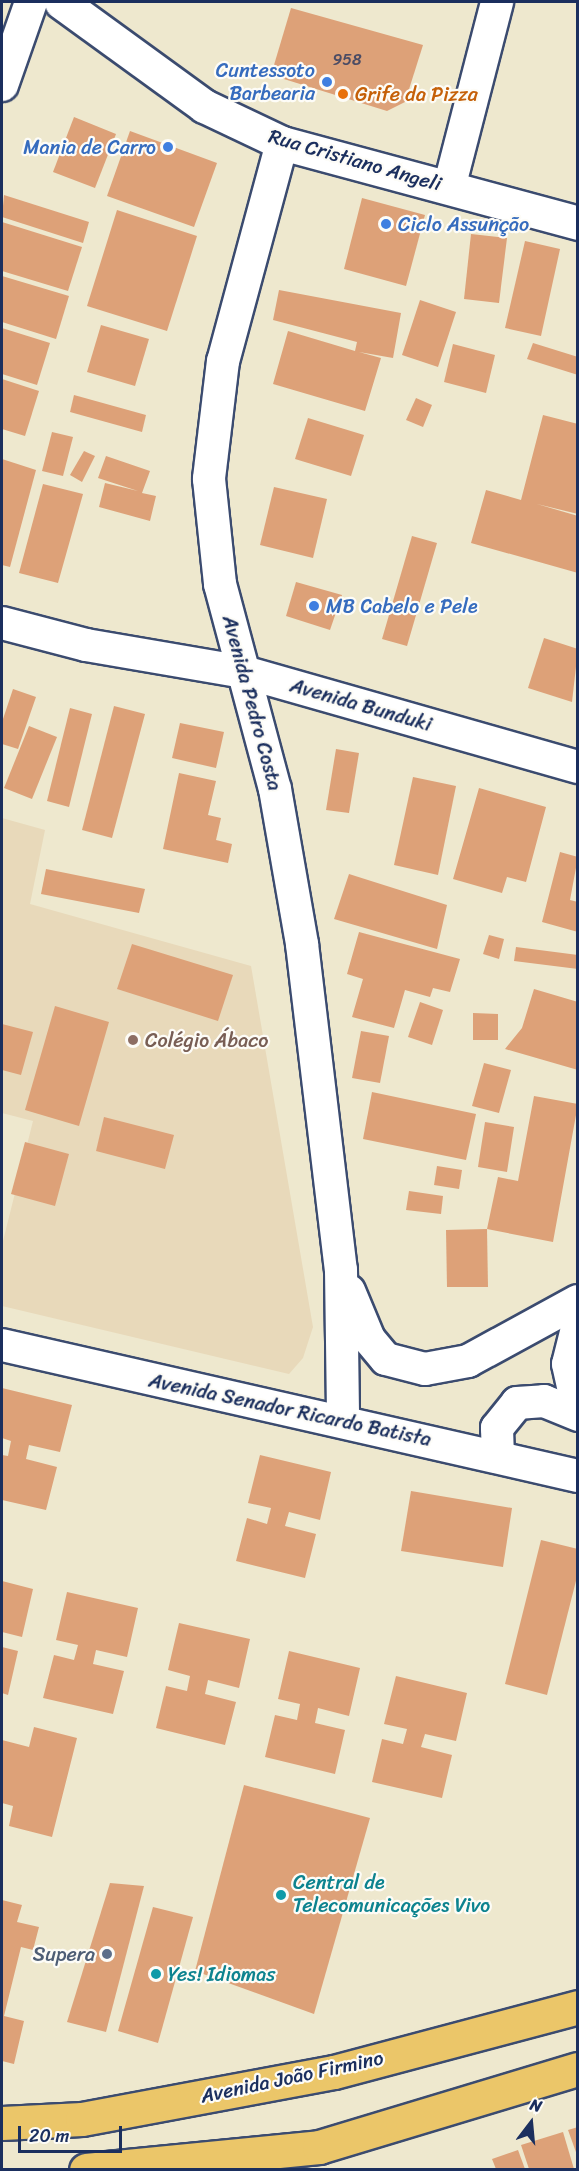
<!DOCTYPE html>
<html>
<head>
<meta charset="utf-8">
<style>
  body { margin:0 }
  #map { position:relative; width:579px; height:2171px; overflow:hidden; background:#eee8ce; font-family:Sriracha,sans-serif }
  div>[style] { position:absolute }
  .built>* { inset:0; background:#e8d9ba }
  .building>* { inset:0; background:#dda178 }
  .roads { filter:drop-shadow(2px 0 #3b4b6f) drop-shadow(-2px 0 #3b4b6f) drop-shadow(0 2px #3b4b6f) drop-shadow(0 -2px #3b4b6f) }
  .minor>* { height:32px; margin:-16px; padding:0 16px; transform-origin:16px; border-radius:16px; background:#fff }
  .tertiary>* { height:33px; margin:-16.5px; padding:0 16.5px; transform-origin:16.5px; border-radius:16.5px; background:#fff }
  .primary>* { height:33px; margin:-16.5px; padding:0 16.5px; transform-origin:16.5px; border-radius:16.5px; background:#ebc669 }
  .dots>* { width:16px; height:16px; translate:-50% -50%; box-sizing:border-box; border:3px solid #fdfcf7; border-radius:50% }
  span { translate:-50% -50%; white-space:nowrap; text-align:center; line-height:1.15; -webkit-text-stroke:4.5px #fdfcf7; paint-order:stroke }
  .number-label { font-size:16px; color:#4c4c64 }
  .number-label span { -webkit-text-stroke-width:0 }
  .shop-label { font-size:20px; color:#366cbe }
  .right { translate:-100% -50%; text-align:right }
  .left { translate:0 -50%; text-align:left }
  .food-label { font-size:20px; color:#c56008 }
  .street-label { font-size:20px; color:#1b2f5e }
  .education-label { font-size:20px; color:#785e54 }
  .culture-label { font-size:20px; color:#0d838f }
  .service-label { font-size:20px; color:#4e5e75 }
  .frame { position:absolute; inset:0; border:3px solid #1b2f5e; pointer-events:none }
  .north { position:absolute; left:501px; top:2093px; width:60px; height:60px; -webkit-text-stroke:4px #fdfcf7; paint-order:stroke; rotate:16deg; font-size:16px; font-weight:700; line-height:24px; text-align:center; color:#1b2f5e }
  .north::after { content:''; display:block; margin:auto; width:21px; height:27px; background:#1b2f5e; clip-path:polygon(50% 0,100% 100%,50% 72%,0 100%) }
  .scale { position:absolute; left:18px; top:2126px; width:104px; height:27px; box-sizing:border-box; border:3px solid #1b2f5e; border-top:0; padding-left:8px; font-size:18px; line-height:21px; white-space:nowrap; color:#1b2f5e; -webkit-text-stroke:4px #fdfcf7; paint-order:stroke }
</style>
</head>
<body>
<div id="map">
  <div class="built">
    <i style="clip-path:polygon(2px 818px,45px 830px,30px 904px,251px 966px,313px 1327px,303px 1358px,289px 1374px,2px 1306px,2px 1245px,33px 1121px,2px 1113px)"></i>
  </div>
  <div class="building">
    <i style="clip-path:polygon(291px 8px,423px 45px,405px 102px,387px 111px,271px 75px)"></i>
    <i style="clip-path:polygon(74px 117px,116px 134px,95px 188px,53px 172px)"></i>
    <i style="clip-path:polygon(130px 131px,217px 163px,194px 227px,107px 196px)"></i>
    <i style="clip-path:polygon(4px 195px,89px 222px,83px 243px,2px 217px)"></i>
    <i style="clip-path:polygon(362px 198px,425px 215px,406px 286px,344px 269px)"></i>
    <i style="clip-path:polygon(117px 210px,197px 236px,167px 331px,87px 306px)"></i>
    <i style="clip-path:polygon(2px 222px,82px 247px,68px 291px,2px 271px)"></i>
    <i style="clip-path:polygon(471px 234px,507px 238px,499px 303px,464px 299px)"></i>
    <i style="clip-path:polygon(525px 241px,560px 249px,541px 336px,505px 328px)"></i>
    <i style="clip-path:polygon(2px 276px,69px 296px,56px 339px,2px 322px)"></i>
    <i style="clip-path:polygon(279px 290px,401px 313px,393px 358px,359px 352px,381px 358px,365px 411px,273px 384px,288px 331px,355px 351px,357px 342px,273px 320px)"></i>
    <i style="clip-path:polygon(420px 300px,456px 312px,438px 367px,402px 355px)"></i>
    <i style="clip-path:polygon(101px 325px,149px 339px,135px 386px,87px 372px)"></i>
    <i style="clip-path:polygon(2px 328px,50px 343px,37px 385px,2px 374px)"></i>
    <i style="clip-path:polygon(533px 343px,578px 357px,578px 375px,527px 359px)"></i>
    <i style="clip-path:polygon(453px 344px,495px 355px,486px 393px,444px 382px)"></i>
    <i style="clip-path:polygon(2px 379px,39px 391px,25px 436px,2px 429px)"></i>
    <i style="clip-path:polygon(74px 395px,146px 415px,142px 432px,70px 412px)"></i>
    <i style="clip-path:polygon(416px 398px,432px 405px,423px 427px,406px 420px)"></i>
    <i style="clip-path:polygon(543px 415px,578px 424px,578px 514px,537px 504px,578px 516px,578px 573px,471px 543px,486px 490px,521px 500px)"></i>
    <i style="clip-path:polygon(308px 418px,364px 435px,351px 476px,295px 459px)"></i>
    <i style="clip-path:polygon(52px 432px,73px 437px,63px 476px,42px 471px)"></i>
    <i style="clip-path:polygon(84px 451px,95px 456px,82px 482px,70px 475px)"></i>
    <i style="clip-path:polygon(106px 456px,150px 471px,142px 493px,156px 496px,150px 521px,99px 507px,105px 483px,138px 491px,98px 478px)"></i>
    <i style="clip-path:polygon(2px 459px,36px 470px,10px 567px,2px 565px)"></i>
    <i style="clip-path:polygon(43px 484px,83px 494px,58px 583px,19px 573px)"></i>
    <i style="clip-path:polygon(274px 487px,327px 499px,313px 558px,260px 545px)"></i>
    <i style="clip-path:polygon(412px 536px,437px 543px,407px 646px,382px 639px)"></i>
    <i style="clip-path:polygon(296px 582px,342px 595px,330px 630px,286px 616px)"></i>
    <i style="clip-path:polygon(544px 638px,578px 649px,572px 702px,528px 688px)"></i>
    <i style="clip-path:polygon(13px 689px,36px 697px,18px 749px,2px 744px,2px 722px)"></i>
    <i style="clip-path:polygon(114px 706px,145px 714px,112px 838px,82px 830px)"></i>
    <i style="clip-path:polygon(70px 708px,92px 714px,69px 807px,47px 801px)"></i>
    <i style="clip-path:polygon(180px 723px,224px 732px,216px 768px,172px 758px)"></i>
    <i style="clip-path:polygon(29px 726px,57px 737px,32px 799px,4px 788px)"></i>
    <i style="clip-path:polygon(336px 749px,359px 753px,349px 813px,326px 810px)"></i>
    <i style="clip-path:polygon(179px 773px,216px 781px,208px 815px,221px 818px,216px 840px,232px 844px,228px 863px,163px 849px)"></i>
    <i style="clip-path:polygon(413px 777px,456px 786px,438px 875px,394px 865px)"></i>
    <i style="clip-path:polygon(479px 788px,546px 807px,526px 882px,507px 877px,502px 893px,453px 879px)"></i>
    <i style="clip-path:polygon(560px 852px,578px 857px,570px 900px,578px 902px,578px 932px,542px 922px)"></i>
    <i style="clip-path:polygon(46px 869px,145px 889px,139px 913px,41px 894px)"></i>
    <i style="clip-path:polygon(349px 874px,447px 905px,437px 949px,334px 919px)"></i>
    <i style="clip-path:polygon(359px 932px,460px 959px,450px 992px,433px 988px,430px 997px,405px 990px,394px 1028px,352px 1017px,363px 979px,347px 974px)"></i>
    <i style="clip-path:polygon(489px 935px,504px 939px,499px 959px,483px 954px)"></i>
    <i style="clip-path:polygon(132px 944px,233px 975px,218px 1021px,117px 989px)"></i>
    <i style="clip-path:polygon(516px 947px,578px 955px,578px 969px,514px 961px)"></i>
    <i style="clip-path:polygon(534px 989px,578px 1002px,578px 1070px,505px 1049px,522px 1028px)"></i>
    <i style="clip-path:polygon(420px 1002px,443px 1010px,432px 1045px,408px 1037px)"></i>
    <i style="clip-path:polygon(55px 1006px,109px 1022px,79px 1126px,25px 1110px)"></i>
    <i style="clip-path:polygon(473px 1013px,498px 1014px,498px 1040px,473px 1040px)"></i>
    <i style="clip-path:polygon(2px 1024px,33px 1032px,21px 1075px,2px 1070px)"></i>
    <i style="clip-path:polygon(361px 1031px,389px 1036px,380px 1083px,352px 1078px)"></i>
    <i style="clip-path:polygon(484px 1063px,511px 1070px,499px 1113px,472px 1106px)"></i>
    <i style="clip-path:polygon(372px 1092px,476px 1114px,466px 1160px,363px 1139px)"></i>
    <i style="clip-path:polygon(534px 1096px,578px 1104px,553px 1242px,487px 1229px,498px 1177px,518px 1181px)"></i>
    <i style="clip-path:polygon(104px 1117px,174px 1135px,165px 1169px,96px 1151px)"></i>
    <i style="clip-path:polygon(485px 1122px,514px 1127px,507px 1172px,478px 1167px)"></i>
    <i style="clip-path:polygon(25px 1142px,69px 1154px,55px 1206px,11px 1194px)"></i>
    <i style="clip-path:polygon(437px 1166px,462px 1170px,459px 1189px,434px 1185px)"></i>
    <i style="clip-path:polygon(409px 1191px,443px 1196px,441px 1214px,406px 1210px)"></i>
    <i style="clip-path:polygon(487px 1229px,488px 1287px,447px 1287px,446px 1230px)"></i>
    <i style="clip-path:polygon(2px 1388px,72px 1405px,60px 1452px,29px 1445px,26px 1459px,57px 1467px,46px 1510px,2px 1500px,2px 1455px,8px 1456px,11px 1441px,2px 1438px)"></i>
    <i style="clip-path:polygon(260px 1455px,331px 1472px,320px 1520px,289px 1512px,285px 1526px,316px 1534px,305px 1578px,236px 1561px,247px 1518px,267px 1524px,271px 1508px,248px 1503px)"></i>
    <i style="clip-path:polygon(411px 1491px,512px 1508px,503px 1567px,401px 1551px)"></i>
    <i style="clip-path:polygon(541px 1540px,578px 1549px,578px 1573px,547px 1695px,505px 1684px)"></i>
    <i style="clip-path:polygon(2px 1581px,33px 1589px,22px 1637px,2px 1632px)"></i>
    <i style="clip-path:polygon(67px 1592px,138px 1608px,127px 1657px,96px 1650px,93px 1664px,124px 1671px,113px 1714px,43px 1698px,54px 1655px,74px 1660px,78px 1645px,56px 1640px)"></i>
    <i style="clip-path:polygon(179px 1623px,250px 1639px,239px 1688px,208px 1680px,205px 1694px,236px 1702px,225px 1745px,156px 1728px,166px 1686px,187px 1691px,190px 1676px,168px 1670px)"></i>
    <i style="clip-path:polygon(2px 1647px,18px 1651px,8px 1695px,2px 1693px)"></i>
    <i style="clip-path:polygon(289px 1651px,360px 1668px,349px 1716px,318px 1708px,315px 1723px,345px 1730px,335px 1774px,265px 1757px,275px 1715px,297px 1720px,300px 1704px,278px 1699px)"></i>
    <i style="clip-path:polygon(396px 1676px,467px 1693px,456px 1741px,425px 1734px,421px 1747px,452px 1755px,442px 1798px,372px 1782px,382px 1739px,403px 1744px,407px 1729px,384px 1724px)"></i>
    <i style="clip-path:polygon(34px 1727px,77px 1738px,52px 1837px,9px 1826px,13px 1806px,2px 1803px,2px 1740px,29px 1747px)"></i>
    <i style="clip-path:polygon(244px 1785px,370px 1818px,314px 2014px,195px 1971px)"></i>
    <i style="clip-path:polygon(110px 1883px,144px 1886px,106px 2032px,67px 2022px)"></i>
    <i style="clip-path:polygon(2px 1900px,22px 1905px,17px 1922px,39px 1927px,33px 1950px,21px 1947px,4px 2016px,24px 2021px,14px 2064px,2px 2061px)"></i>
    <i style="clip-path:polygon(153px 1907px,193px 1917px,158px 2043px,118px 2031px)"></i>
    <i style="clip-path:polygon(578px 2127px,578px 2155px,577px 2155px,568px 2130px)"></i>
    <i style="clip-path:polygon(563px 2132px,574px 2169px,529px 2169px,521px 2145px)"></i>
    <i style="clip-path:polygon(518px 2150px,525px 2169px,496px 2169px,492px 2159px)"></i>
  </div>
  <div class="roads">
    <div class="minor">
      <i style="left:2px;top:85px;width:88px;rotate:-70.7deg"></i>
      <i style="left:282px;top:143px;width:226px;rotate:105.1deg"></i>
      <i style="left:223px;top:361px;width:119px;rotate:96.8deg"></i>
      <i style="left:209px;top:479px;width:106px;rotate:84deg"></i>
      <i style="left:220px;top:584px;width:212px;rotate:75deg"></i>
      <i style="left:275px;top:789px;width:157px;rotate:80.1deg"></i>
      <i style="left:302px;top:944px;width:328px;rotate:83.2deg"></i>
      <i style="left:341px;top:1270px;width:150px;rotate:89.2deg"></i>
      <i style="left:449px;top:188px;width:192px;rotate:-75.5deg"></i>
      <i style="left:2px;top:623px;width:87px;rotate:14.7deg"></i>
      <i style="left:86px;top:645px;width:160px;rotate:9.7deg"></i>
      <i style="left:244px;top:672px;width:347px;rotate:15.9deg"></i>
      <i style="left:349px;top:1291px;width:52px;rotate:67.4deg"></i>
      <i style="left:369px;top:1339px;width:26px;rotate:50deg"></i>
      <i style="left:386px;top:1359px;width:40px;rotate:14.4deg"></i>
      <i style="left:425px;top:1369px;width:44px;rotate:-10.5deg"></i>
      <i style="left:468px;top:1361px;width:125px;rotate:-28.6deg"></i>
      <i style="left:578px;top:1324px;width:41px;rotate:104deg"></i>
      <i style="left:568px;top:1364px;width:46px;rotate:77.5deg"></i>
      <i style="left:2px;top:1345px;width:591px;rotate:12.81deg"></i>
      <i style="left:498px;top:1457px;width:29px;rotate:-92deg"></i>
      <i style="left:497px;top:1428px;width:32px;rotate:-51deg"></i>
      <i style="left:517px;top:1403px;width:27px;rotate:-4deg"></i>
      <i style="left:544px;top:1401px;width:37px;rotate:22deg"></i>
    </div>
    <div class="tertiary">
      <i style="left:61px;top:2px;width:177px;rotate:36deg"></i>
      <i style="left:204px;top:106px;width:86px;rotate:25.4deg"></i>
      <i style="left:282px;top:143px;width:307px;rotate:15.1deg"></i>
    </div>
    <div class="primary">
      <i style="left:2px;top:2123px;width:80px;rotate:-2.9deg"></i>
      <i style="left:82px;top:2119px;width:256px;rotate:-10.6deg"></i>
      <i style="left:334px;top:2072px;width:253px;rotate:-14.9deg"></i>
      <i style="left:86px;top:2170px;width:234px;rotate:-5.6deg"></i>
      <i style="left:319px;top:2147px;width:270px;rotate:-16.8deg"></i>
    </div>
  </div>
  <div class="dots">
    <i style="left:327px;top:82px;background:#3f7fe0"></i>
    <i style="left:343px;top:94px;background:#e8710a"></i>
    <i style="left:168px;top:147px;background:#3f7fe0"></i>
    <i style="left:386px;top:224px;background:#3f7fe0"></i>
    <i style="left:314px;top:606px;background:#3f7fe0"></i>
    <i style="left:133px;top:1040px;background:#8d6e63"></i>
    <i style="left:281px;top:1895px;background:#0f9aa8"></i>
    <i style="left:107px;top:1954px;background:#5c6f8a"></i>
    <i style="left:156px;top:1974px;background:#0f9aa8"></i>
  </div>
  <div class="number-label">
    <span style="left:347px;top:60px">958</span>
  </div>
  <div class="shop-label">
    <span class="right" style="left:315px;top:82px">Cuntessoto<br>Barbearia</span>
    <span class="right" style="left:156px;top:147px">Mania de Carro</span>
    <span class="left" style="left:398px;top:224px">Ciclo Assunção</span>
    <span class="left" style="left:326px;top:606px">MB Cabelo e Pele</span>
  </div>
  <div class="food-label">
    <span class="left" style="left:355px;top:94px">Grife da Pizza</span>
  </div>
  <div class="street-label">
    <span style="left:355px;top:160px;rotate:16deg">Rua Cristiano Angeli</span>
    <span style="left:252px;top:703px;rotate:75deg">Avenida Pedro Costa</span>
    <span style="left:361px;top:705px;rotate:16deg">Avenida Bunduki</span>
    <span style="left:290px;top:1410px;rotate:12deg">Avenida Senador Ricardo Batista</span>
    <span style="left:292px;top:2077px;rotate:-12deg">Avenida João Firmino</span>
  </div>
  <div class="education-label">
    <span class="left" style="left:145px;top:1040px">Colégio Ábaco</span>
  </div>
  <div class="culture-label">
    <span class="left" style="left:293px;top:1894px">Central de<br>Telecomunicações Vivo</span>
    <span class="left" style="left:168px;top:1974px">Yes! Idiomas</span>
  </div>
  <div class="service-label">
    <span class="right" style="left:95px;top:1954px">Supera</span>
  </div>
  <div class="frame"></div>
  <div class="north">N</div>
  <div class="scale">20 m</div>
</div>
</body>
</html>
